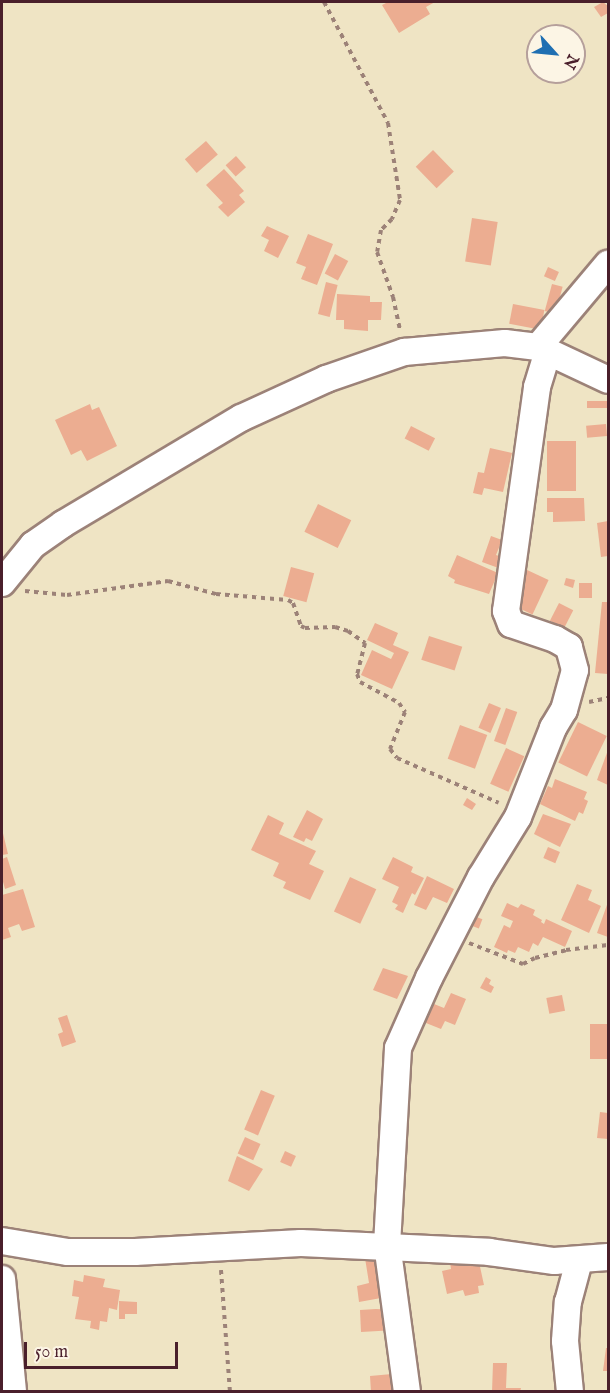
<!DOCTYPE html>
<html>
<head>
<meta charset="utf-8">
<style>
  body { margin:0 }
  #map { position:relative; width:610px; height:1393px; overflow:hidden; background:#efe4c4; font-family:"IM FELL English",serif }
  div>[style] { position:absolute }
  .building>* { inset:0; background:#ecad91; transform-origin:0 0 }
  .path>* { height:4px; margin-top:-2px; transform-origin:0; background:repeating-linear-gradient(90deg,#9c8278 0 4.5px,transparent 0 9px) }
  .roads { filter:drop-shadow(2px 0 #9c8278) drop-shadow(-2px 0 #9c8278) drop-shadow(0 2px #9c8278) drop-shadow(0 -2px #9c8278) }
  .minor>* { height:26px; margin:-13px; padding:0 13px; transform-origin:13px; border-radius:13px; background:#fff }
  span { translate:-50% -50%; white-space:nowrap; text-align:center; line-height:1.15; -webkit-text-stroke:4.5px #fcf5e5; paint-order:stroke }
  .frame { position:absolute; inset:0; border:3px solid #4a1f2b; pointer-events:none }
  .north { position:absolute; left:526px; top:24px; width:60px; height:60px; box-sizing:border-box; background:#fcf5e5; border:2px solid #b59f9b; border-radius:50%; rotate:117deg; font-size:16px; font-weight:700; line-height:24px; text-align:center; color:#4a1f2b }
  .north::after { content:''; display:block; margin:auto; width:21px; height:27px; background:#1f6fb2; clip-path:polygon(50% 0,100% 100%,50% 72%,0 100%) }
  .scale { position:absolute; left:24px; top:1342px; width:154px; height:27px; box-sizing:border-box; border:3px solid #4a1f2b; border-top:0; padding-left:8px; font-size:18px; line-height:21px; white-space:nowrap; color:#4a1f2b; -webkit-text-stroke:4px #fcf5e5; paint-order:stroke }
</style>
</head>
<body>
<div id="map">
  <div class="building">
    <div style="clip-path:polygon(388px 2px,435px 2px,426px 7px,430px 14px,399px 33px,382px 5px)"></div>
    <div style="clip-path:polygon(603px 2px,608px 6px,608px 13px,601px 17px,594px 7px)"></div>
    <div style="left:206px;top:141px;width:18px;height:28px;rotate:49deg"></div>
    <div style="left:433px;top:150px;width:30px;height:24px;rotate:46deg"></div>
    <div style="left:236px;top:156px;width:15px;height:14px;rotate:48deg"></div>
    <div style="clip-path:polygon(224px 169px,244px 191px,239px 195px,245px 202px,228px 217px,218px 207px,223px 203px,206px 185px)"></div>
    <div style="left:472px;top:218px;width:26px;height:44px;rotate:9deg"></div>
    <div style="clip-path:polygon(267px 226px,289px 236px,278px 258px,264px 251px,269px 240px,261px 236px)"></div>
    <div style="clip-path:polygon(308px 234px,333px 244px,317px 285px,301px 279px,306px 267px,296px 263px)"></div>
    <div style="left:335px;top:254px;width:15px;height:22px;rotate:28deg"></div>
    <div style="left:548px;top:267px;width:12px;height:10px;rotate:24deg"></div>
    <div style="left:326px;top:282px;width:12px;height:33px;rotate:14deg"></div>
    <div style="left:552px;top:284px;width:11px;height:28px;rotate:15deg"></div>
    <div style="clip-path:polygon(337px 294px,370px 296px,370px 302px,382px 302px,381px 320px,368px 320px,368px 331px,344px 329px,344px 320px,336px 320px)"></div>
    <div style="left:513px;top:304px;width:32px;height:20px;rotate:11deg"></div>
    <div style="left:587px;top:401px;width:21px;height:7px"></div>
    <div style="clip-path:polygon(90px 404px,92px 410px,99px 407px,117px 446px,87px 461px,81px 450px,71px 455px,55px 420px)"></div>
    <div style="left:606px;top:424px;width:12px;height:20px;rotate:85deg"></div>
    <div style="left:411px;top:426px;width:27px;height:14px;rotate:27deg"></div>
    <div style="left:547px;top:441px;width:29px;height:50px"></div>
    <div style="clip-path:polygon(490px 448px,512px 453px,503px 492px,484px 488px,482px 495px,473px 493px,478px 472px,484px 473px)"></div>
    <div style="clip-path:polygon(547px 498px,584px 498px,585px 521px,553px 522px,553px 512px,547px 512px)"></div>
    <div style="left:318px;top:504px;width:37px;height:31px;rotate:26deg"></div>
    <div style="clip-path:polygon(608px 521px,608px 556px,601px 557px,597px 523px)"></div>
    <div style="clip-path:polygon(491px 536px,502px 540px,496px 555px,508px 559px,504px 570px,482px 562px)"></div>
    <div style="clip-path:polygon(457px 555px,498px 573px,489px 594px,454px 583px,455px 580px,448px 576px)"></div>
    <div style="left:291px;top:567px;width:24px;height:30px;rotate:15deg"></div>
    <div style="left:525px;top:569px;width:26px;height:38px;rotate:25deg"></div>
    <div style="clip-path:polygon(566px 578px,575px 580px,573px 588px,564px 585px)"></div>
    <div style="left:579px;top:583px;width:13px;height:15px"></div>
    <div style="clip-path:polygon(602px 602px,608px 602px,608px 674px,595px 673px)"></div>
    <div style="left:559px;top:603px;width:16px;height:20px;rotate:27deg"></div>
    <div style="clip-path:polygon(375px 623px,398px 633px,393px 645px,409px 652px,392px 689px,361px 675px,372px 650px,391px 659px,394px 653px,367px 640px)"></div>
    <div style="left:429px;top:636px;width:35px;height:25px;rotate:18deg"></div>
    <div style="left:489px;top:703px;width:13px;height:27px;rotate:23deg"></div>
    <div style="left:506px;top:708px;width:12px;height:35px;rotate:20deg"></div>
    <div style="left:578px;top:722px;width:32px;height:45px;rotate:26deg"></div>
    <div style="left:460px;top:725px;width:29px;height:36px;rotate:20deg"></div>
    <div style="left:506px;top:748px;width:20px;height:39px;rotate:24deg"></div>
    <div style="clip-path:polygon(608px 750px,608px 785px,597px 780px)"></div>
    <div style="clip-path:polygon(555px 779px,587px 792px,584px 799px,588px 801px,583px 814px,579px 812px,575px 821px,540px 804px,548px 786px,552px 788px)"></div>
    <div style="clip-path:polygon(467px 798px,476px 804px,472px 810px,463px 805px)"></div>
    <div style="clip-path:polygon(307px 810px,323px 819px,312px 841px,306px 838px,304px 842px,293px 837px)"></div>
    <div style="clip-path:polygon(543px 814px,571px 824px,560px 847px,534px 834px)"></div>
    <div style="clip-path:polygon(268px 815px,284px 823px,279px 834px,316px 851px,309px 864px,324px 871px,310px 900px,283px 888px,286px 882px,273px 876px,279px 863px,251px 850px)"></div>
    <div style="clip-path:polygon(2px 829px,8px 854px,2px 855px)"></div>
    <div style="left:548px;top:847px;width:13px;height:12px;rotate:23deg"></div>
    <div style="clip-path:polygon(7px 857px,16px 885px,5px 889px,2px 878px,2px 859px)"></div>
    <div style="clip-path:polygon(393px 857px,413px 867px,411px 872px,424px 878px,415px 895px,412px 893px,403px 913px,395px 909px,398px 905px,392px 902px,399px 887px,382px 879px)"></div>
    <div style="clip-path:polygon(427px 876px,454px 889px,447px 903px,433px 897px,426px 910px,414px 905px)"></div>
    <div style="left:350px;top:877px;width:29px;height:38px;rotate:25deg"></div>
    <div style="clip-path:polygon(577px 884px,592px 890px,588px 900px,601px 906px,589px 933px,561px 920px)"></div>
    <div style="clip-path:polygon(23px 889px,35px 927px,22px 931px,19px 924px,8px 928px,11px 937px,2px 940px,2px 895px)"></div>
    <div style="clip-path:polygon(608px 902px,608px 937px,597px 933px)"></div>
    <div style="clip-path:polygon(507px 903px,518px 908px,521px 904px,535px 910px,533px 915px,542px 920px,541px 922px,544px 924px,546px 919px,572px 931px,565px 947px,543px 937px,538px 946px,533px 943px,529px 952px,518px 947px,515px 953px,508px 950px,507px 953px,494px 947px,504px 925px,510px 928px,513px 921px,501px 916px)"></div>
    <div style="left:474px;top:916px;width:9px;height:10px;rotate:21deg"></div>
    <div style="clip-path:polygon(383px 968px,408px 976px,397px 999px,373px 990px)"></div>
    <div style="clip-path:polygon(486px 977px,491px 980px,489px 984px,494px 987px,491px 993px,480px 988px)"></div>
    <div style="clip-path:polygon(451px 993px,466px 999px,455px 1025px,445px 1021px,441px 1029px,421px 1021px,429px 1002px,444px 1008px)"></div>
    <div style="left:562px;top:995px;width:16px;height:16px;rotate:79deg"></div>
    <div style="clip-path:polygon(67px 1015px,76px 1042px,62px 1047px,58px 1034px,63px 1032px,58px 1018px)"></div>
    <div style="left:608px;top:1024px;width:35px;height:18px;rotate:90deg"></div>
    <div style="left:261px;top:1090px;width:15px;height:43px;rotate:23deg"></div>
    <div style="clip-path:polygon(600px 1112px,608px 1113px,608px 1139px,597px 1138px)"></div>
    <div style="left:245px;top:1137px;width:17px;height:18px;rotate:24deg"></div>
    <div style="left:285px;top:1151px;width:12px;height:12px;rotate:24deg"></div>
    <div style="clip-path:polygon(237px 1156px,263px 1169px,249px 1191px,228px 1181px)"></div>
    <div style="clip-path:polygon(385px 1255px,392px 1296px,359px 1302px,357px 1286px,369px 1283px,365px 1258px)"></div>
    <div style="clip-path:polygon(466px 1259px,467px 1265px,479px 1262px,484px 1285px,478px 1286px,479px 1293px,465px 1296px,463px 1290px,447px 1294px,442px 1271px,451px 1269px,450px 1262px)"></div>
    <div style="clip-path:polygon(84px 1275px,105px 1279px,103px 1287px,120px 1290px,117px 1310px,109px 1308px,107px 1322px,100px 1321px,99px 1330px,90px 1328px,91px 1321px,75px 1319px,79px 1297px,72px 1296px,74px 1280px,83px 1282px)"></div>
    <div style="clip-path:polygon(119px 1301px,137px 1302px,137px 1314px,125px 1314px,125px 1319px,119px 1319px)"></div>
    <div style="clip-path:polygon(376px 1309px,394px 1310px,396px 1330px,361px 1332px,360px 1310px)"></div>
    <div style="clip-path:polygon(606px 1348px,608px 1348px,608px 1371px,603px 1371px)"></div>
    <div style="clip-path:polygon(493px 1363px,507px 1363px,506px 1388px,521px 1388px,520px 1392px,492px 1392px)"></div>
    <div style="clip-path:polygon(403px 1373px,404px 1392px,371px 1392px,370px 1376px)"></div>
  </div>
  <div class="path">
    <div style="left:324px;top:2px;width:137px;rotate:62.1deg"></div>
    <div style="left:388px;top:123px;width:78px;rotate:81.1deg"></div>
    <div style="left:400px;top:200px;width:21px;rotate:113deg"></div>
    <div style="left:392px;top:219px;width:16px;rotate:135deg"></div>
    <div style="left:381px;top:230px;width:22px;rotate:100deg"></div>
    <div style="left:377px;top:252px;width:48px;rotate:70.4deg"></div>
    <div style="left:393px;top:297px;width:35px;rotate:78deg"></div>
    <div style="left:25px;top:591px;width:42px;rotate:5.4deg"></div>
    <div style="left:67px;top:595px;width:102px;rotate:-7.9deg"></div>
    <div style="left:168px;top:581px;width:50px;rotate:15.2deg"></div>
    <div style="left:216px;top:594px;width:72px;rotate:4.8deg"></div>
    <div style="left:288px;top:600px;width:6px;rotate:31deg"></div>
    <div style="left:293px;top:603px;width:24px;rotate:71deg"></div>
    <div style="left:301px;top:626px;width:4px;rotate:27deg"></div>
    <div style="left:305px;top:628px;width:30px;rotate:-2deg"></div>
    <div style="left:335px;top:627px;width:14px;rotate:17deg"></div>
    <div style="left:348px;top:631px;width:21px;rotate:35deg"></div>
    <div style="left:365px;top:643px;width:32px;rotate:104deg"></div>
    <div style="left:357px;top:674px;width:9px;rotate:69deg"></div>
    <div style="left:360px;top:682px;width:44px;rotate:28.3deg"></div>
    <div style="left:399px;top:703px;width:11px;rotate:56deg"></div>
    <div style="left:405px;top:712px;width:40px;rotate:112deg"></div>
    <div style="left:390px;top:749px;width:11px;rotate:52deg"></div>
    <div style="left:397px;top:758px;width:111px;rotate:23.8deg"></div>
    <div style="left:589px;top:702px;width:19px;rotate:-12deg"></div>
    <div style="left:469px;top:943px;width:58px;rotate:21.3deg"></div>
    <div style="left:523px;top:964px;width:13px;rotate:-27deg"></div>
    <div style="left:535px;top:958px;width:32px;rotate:-14deg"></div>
    <div style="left:566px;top:950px;width:42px;rotate:-6.8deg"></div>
    <div style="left:221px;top:1270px;width:122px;rotate:85.8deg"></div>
  </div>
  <div class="roads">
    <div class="minor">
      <div style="left:538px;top:347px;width:109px;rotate:-49.9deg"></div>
      <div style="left:2px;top:583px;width:49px;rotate:-50.8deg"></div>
      <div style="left:33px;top:545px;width:37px;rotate:-35deg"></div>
      <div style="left:63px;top:524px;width:207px;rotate:-30.8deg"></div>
      <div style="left:241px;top:418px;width:94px;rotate:-24.6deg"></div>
      <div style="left:326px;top:379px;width:83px;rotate:-19.1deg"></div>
      <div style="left:404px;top:352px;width:101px;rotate:-5.1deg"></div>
      <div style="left:505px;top:343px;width:33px;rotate:7deg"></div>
      <div style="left:538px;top:347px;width:77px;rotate:25.2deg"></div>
      <div style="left:2px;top:1241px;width:67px;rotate:9.5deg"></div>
      <div style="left:68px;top:1252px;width:67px"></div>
      <div style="left:135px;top:1252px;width:166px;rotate:-3.1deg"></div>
      <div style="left:301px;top:1243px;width:188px;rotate:2.7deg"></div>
      <div style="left:489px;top:1252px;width:66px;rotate:7.9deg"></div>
      <div style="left:554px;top:1261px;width:54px;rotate:-4.2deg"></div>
      <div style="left:2px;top:1279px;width:114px;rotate:84.4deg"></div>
      <div style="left:407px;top:1392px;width:148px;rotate:-97.7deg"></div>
      <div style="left:387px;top:1245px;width:197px;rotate:-86.8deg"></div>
      <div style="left:398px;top:1048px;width:77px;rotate:-66.1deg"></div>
      <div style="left:429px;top:978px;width:114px;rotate:-62.8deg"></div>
      <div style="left:481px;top:877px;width:70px;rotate:-58.3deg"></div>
      <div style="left:518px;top:817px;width:96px;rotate:-68.5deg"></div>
      <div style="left:553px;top:728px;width:21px;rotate:-59deg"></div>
      <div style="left:564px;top:710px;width:41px;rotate:-74.6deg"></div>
      <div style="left:575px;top:670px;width:24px;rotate:-105deg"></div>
      <div style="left:569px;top:647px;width:16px;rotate:-150deg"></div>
      <div style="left:555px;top:639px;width:46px;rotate:-161.2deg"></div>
      <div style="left:511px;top:624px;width:14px;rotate:-111deg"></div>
      <div style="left:506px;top:611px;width:226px;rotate:-82.1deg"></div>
      <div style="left:537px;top:387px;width:38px;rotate:-73deg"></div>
      <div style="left:570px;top:1392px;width:51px;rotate:-95.6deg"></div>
      <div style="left:565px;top:1341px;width:39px;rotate:-86deg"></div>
      <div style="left:568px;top:1302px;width:42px;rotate:-75deg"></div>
    </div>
  </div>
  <div class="frame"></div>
  <div class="north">N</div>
  <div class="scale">50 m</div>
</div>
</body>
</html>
